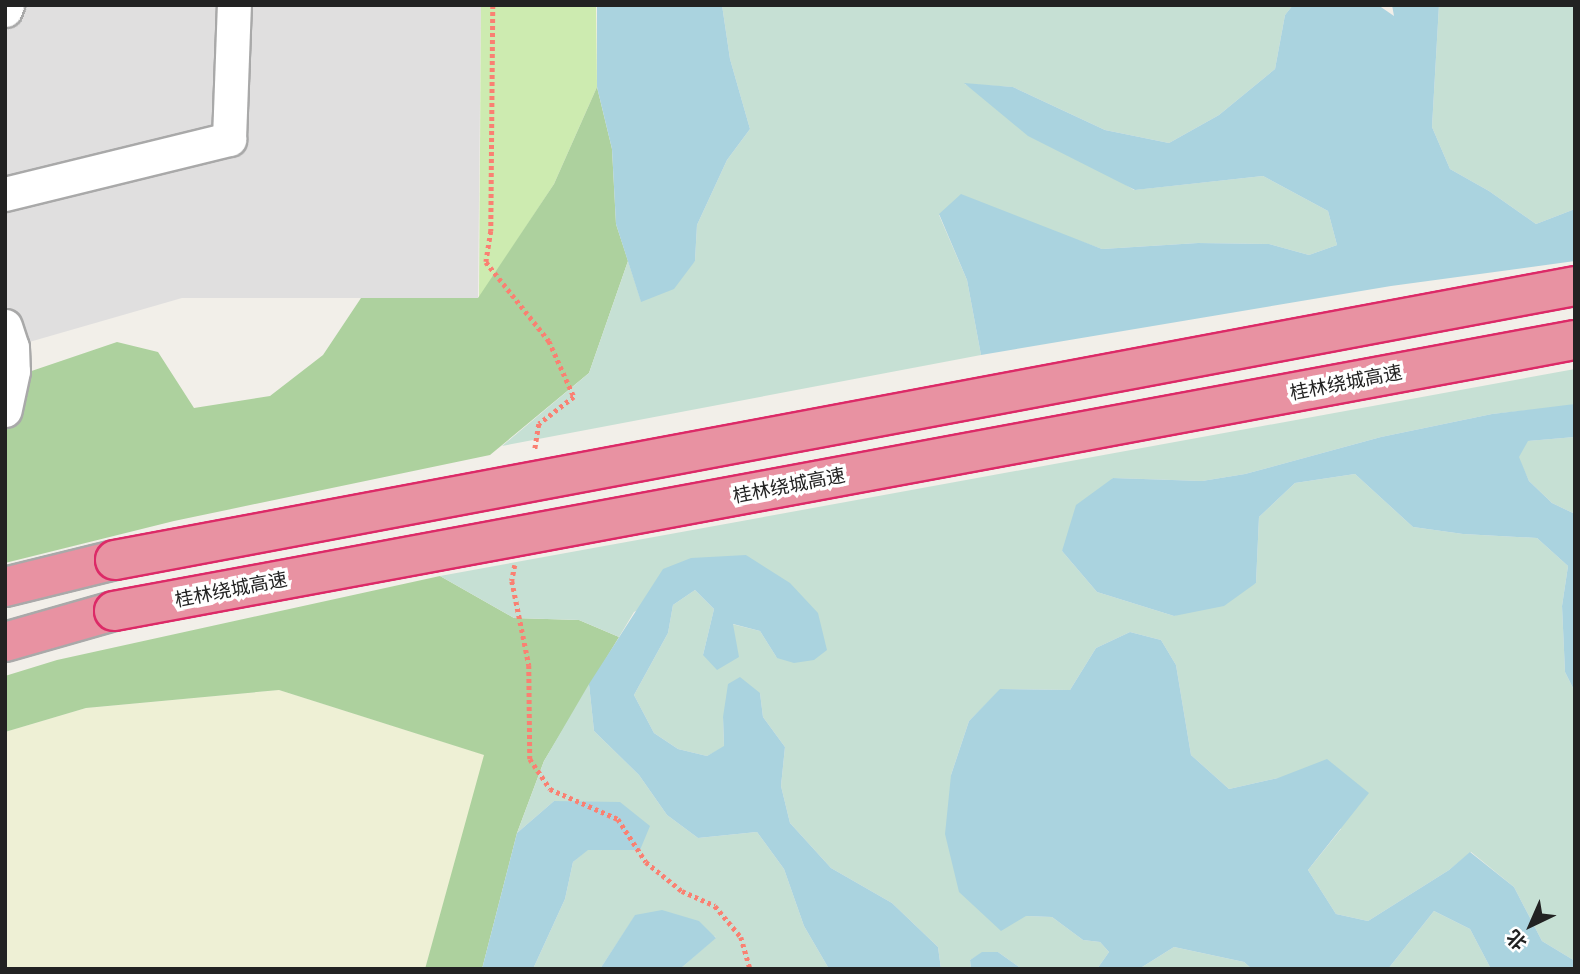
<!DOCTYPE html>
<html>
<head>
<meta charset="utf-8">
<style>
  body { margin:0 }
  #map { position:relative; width:1580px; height:974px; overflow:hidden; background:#f2efe9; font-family:"DejaVu Sans","Noto Sans SC",sans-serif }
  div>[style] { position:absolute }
  .residential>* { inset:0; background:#e0dfdf }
  .farmland>* { inset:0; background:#eef0d5 }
  .grass>* { inset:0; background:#cdebb0 }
  .forest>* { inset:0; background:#add19e }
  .wetland>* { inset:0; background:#c6e0d4 }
  .water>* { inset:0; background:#aad3df }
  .path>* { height:4.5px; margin-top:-2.25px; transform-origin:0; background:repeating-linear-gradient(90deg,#fa8072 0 3.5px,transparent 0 7px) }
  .roads { filter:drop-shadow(2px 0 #a9a9a9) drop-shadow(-2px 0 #a9a9a9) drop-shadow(0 2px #a9a9a9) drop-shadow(0 -2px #a9a9a9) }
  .minor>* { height:33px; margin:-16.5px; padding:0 16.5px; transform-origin:16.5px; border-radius:16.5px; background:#fff }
  .highway>* { height:38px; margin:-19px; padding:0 19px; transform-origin:19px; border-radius:19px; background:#e892a2 }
  .bridges { filter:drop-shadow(2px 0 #dc2a67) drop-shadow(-2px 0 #dc2a67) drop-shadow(0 2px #dc2a67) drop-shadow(0 -2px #dc2a67) }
  .highway-bridge>* { height:38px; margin:-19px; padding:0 19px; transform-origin:19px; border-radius:19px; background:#e892a2 }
  span { translate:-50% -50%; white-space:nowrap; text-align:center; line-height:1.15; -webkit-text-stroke:7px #fff; paint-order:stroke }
  .street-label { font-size:19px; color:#222 }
  .frame { position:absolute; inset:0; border:7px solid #222; pointer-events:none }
  .north { position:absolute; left:1496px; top:890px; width:70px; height:70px; -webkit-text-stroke:5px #fff; paint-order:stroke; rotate:224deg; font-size:19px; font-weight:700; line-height:28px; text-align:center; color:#222 }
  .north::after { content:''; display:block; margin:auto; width:24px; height:32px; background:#222; clip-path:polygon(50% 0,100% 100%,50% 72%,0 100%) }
</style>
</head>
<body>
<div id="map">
  <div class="residential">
    <div style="clip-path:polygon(5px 5px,481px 5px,478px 298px,182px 298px,5px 349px)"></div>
  </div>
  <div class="farmland">
    <div style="clip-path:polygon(279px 690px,485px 755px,425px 969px,5px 969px,5px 732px,86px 708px)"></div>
  </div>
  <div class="grass">
    <div style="clip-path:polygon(481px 5px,596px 5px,597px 87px,554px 184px,479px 298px)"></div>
  </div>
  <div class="forest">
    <div style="clip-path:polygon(597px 87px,612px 149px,616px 224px,628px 261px,589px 373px,490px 455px,174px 521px,5px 563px,5px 380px,117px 342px,158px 352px,194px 408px,270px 396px,323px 355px,361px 298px,478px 298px,554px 184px)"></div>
    <div style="clip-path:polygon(440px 576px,514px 618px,579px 620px,619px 637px,544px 761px,517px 833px,482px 969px,425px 969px,484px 755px,279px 690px,86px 708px,5px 732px,5px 676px,57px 660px)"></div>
  </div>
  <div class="wetland">
    <div style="clip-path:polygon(722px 5px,1293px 5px,1285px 15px,1275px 69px,1219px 115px,1169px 143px,1105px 130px,1013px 87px,965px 84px,1134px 190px,1263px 176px,1328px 211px,1337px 245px,1309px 255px,1269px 244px,1198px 243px,1102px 249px,1036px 225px,939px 215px,967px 280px,981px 355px,502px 446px,589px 373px,628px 261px,641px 301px,695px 261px,697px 225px,727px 160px,750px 129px,730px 59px)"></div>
    <div style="clip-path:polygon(1439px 5px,1575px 5px,1575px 209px,1536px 224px,1489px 191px,1450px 169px,1432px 127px)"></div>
    <div style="clip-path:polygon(1575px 369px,1575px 404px,1569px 406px,1492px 414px,1381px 437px,1245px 474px,1202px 481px,1113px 478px,1062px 551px,1097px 592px,1174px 616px,1256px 583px,1259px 517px,1295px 483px,1355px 474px,1413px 527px,1463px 534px,1537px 538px,1568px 566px,1562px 606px,1565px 672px,1575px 692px,1575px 961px,1542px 941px,1514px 887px,1471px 852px,1449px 870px,1368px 921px,1336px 914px,1308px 870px,1341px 829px,1278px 778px,1229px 789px,1191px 755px,1176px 665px,1161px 640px,1130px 632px,1096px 648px,1070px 690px,1001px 689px,969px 721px,951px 775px,1026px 916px,1052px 917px,1083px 940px,1100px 942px,1109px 952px,1097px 969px,1022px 969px,998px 952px,982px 953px,970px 960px,971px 969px,941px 969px,938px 947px,892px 903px,831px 868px,790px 823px,781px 786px,785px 747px,763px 717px,760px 693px,723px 717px,724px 747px,707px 756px,678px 749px,654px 733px,634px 695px,668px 633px,673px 605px,695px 590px,714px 609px,703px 655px,732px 624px,760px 631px,777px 658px,746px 555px,634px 612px,619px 637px,579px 620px,514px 618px,440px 576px)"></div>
    <div style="clip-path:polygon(1575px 437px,1575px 514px,1552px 503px,1529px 481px,1518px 457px,1527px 441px)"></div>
    <div style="clip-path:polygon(589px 684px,594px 731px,639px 775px,667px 815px,698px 838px,757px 832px,784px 869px,804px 926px,829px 969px,680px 969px,716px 937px,635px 916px,600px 969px,533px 969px,565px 899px,573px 862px,587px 850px,611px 850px,554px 801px,517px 833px,544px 761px)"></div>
    <div style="clip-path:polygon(1434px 911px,1470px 929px,1491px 969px,1388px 969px)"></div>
    <div style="clip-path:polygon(1174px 947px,1244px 962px,1252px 969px,1139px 969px)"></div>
  </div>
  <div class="water">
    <div style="clip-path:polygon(597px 5px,722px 5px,730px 59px,750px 129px,727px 160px,697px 225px,695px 261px,674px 289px,641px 302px,616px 224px,612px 149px,597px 87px)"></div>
    <div style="clip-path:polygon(1293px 5px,1378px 5px,1394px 16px,1392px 5px,1439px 5px,1432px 127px,1450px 169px,1489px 191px,1536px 224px,1575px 209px,1575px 261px,1391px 286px,981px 355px,967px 280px,939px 214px,961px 194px,1102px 249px,1198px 243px,1269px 244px,1309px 255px,1337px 245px,1328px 211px,1263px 176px,1135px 190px,1028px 136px,964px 83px,1013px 87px,1105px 130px,1169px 143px,1219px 115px,1275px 69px,1285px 15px)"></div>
    <div style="clip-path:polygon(1575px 404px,1575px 437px,1528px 441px,1519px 457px,1529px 481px,1552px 503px,1575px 514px,1575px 692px,1565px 672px,1562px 606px,1568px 566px,1537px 538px,1463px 534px,1413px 527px,1355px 474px,1295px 483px,1259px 517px,1256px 583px,1224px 606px,1174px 616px,1097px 592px,1062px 551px,1076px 505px,1113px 478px,1202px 481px,1245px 474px,1381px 437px,1492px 414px)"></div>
    <div style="clip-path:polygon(746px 555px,790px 583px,818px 613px,827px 650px,814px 660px,794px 663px,777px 658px,760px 631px,733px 624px,739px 657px,717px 670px,703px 655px,714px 609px,695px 590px,673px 605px,668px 633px,634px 695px,654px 733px,678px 749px,707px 756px,724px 746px,723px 717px,728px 684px,740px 677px,760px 693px,763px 717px,785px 747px,781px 786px,790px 823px,831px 868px,892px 903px,938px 947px,941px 969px,829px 969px,804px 926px,784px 869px,757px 832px,698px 838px,667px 815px,639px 775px,594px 731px,589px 684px,663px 569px,691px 558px)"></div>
    <div style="clip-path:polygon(1130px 632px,1161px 640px,1176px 665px,1191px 755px,1229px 789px,1278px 778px,1327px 759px,1369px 793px,1308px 870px,1336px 914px,1368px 921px,1449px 870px,1470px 852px,1514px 887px,1542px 941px,1575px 961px,1575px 969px,1491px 969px,1470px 929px,1434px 911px,1388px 969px,1252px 969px,1244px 962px,1174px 947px,1139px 969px,1097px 969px,1109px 952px,1100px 942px,1083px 940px,1052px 917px,1026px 916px,1001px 931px,959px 892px,945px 834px,951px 775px,969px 721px,1000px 689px,1070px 690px,1096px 648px)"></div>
    <div style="clip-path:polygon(554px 801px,620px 802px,650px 826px,640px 850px,588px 850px,573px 862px,565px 899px,533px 969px,482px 969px,517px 833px)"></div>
    <div style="clip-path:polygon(662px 910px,699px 921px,716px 938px,680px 969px,600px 969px,635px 915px)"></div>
    <div style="clip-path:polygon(982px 952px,998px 952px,1022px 969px,971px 969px,970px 960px)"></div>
  </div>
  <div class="path">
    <div style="left:493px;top:5px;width:226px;rotate:90.5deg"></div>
    <div style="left:491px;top:231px;width:31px;rotate:99deg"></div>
    <div style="left:486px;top:262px;width:101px;rotate:51.4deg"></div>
    <div style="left:549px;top:341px;width:61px;rotate:65.9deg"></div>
    <div style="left:574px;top:397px;width:44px;rotate:142.4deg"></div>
    <div style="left:539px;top:424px;width:26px;rotate:99deg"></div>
    <div style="left:515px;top:565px;width:16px;rotate:101deg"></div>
    <div style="left:512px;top:581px;width:86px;rotate:78.6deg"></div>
    <div style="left:529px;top:665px;width:94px;rotate:89.4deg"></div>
    <div style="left:530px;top:759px;width:36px;rotate:56deg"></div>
    <div style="left:550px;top:789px;width:74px;rotate:23.8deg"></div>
    <div style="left:618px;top:819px;width:51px;rotate:56.9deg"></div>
    <div style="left:646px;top:862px;width:46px;rotate:38.9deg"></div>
    <div style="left:682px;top:891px;width:36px;rotate:24deg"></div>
    <div style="left:715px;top:906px;width:40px;rotate:50deg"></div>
    <div style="left:741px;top:937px;width:33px;rotate:74deg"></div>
  </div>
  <div class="roads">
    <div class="minor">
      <div style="left:5px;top:10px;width:5px;rotate:-68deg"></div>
      <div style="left:5px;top:194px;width:231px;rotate:-13.8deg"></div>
      <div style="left:229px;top:139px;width:134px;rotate:-87.9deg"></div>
      <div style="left:5px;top:326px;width:22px;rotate:72deg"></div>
      <div style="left:12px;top:347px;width:24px;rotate:88deg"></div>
      <div style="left:13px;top:371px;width:40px;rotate:102deg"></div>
    </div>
    <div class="highway">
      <div style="left:5px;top:587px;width:113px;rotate:-13.8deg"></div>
      <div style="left:5px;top:642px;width:113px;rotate:-15.9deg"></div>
    </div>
  </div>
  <div class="bridges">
    <div class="highway-bridge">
      <div style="left:115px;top:560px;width:1485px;rotate:-10.63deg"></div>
      <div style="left:114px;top:611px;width:1486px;rotate:-10.51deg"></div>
    </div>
  </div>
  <div class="street-label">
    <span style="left:1346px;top:383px;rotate:-11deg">桂林绕城高速</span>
    <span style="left:789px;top:486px;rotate:-11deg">桂林绕城高速</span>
    <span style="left:231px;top:590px;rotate:-11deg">桂林绕城高速</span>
  </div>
  <div class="frame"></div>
  <div class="north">北</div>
</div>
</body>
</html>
